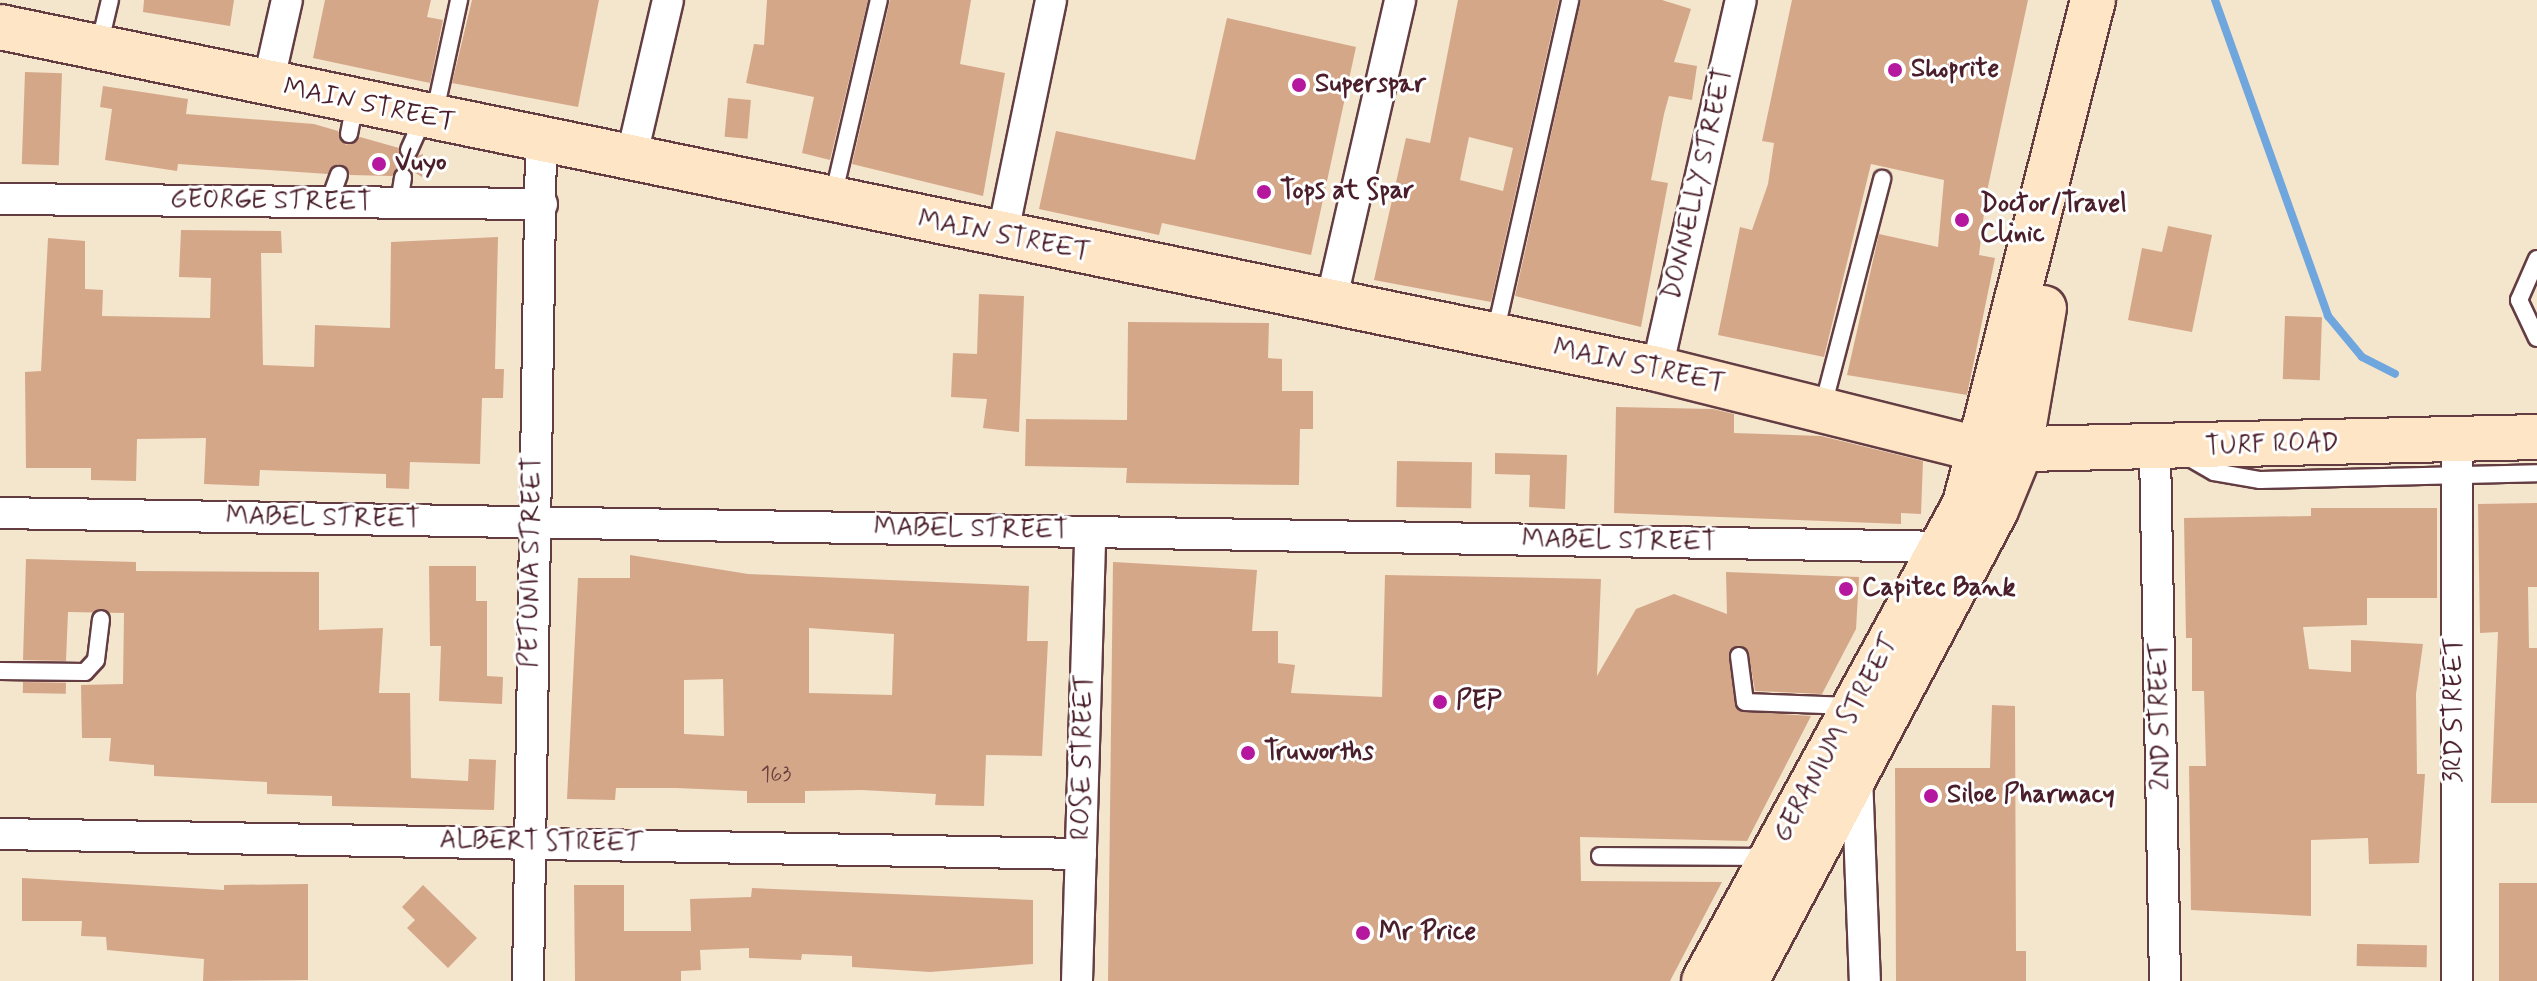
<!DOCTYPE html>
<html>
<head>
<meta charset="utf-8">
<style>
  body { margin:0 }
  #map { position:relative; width:2537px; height:981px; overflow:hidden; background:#f4e5cd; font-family:Mynerve,sans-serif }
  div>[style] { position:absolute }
  .stream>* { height:8px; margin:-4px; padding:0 4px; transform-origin:4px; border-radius:4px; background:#70a6de }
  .building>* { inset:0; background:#d5a789; transform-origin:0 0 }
  .roads { filter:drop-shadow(2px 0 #643d43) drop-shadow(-2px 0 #643d43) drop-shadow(0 2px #643d43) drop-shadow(0 -2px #643d43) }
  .lane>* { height:16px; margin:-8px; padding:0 8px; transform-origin:8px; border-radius:8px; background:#fff }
  .street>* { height:30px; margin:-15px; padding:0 15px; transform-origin:15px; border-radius:15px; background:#fff }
  .secondary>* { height:44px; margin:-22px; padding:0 22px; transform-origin:22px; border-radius:22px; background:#fde5c5 }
  .dots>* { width:22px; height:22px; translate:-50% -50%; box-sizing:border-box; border:4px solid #fff; border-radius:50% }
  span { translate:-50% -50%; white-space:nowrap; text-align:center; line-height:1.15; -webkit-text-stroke:6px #fff; paint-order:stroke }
  .number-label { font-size:22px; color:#6d4142 }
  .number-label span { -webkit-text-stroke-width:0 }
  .poi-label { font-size:26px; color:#4a1f2b; font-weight:700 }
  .left { translate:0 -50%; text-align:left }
  .street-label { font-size:26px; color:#4a1f2b }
</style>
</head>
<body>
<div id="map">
  <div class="stream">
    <div style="left:2215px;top:0;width:336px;rotate:70.3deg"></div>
    <div style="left:2328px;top:316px;width:53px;rotate:50.3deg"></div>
    <div style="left:2362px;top:357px;width:37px;rotate:27deg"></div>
  </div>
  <div class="building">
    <div style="clip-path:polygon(144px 0,234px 0,230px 26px,143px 12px)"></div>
    <div style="clip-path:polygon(325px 0,431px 0,427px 17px,443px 20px,430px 83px,313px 58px)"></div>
    <div style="clip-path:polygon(472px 0,599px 0,578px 107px,452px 83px)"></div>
    <div style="clip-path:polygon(767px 0,868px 0,830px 160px,802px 153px,814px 97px,746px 83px,754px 44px,764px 45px)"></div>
    <div style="clip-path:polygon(890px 0,971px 0,960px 64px,1005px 73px,983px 196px,852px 164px)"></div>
    <div style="clip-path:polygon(evenodd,1458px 0,1559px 0,1491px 302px,1374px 280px,1406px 138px,1430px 143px,1458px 0,1469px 137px,1513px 148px,1503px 191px,1460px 180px,1469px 137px)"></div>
    <div style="clip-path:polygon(1581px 0,1662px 0,1691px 9px,1674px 62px,1697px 66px,1692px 100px,1669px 96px,1664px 114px,1651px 180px,1668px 183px,1641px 327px,1515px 296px)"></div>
    <div style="clip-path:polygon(1792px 0,2028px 0,1986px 196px,1979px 255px,1995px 258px,1967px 395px,1847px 375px,1879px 234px,1938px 247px,1944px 180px,1871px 164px,1824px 357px,1718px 335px,1740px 227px,1752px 230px,1768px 184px,1774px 143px,1762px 141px)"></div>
    <div style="clip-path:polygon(1227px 18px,1356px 47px,1311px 255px,1162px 223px,1159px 235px,1039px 209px,1056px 131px,1195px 160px)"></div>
    <div style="left:25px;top:72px;width:37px;height:92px;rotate:2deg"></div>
    <div style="clip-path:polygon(103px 86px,188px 99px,186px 114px,314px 124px,338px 131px,346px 145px,360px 137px,399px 148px,405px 160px,423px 154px,422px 177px,404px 166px,392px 176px,350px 175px,338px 164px,328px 174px,178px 164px,177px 171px,105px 160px,112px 109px,100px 107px)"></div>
    <div style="left:728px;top:98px;width:23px;height:39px;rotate:5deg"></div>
    <div style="clip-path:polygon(2168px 226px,2212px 235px,2192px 332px,2128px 320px,2142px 248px,2162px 252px)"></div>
    <div style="clip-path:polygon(181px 230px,281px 231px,282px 253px,261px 253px,263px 365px,314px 367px,315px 325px,390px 328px,391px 242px,498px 237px,495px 369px,504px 369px,503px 398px,482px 398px,480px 464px,410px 462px,409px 489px,386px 488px,386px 474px,260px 470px,259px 486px,204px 484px,206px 438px,137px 439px,136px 481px,91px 480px,91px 468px,26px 468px,25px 372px,41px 371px,48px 238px,85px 241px,85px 289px,103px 290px,102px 316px,210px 318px,211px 278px,179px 277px)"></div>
    <div style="clip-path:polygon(979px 294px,1024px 296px,1019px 432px,983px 428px,987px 399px,951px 397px,953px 353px,977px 354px)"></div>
    <div style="left:2285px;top:316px;width:37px;height:63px;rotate:2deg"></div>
    <div style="clip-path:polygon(1128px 322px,1269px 323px,1268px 358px,1282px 359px,1282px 391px,1313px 391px,1313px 429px,1300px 429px,1299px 485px,1126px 483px,1127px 468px,1025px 466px,1026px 419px,1127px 420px)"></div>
    <div style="clip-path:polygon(1616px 407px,1713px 409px,1734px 414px,1734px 433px,1821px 436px,1923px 461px,1921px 514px,1901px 513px,1901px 524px,1614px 513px)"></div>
    <div style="clip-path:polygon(1495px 453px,1567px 455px,1565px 509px,1529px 507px,1530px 475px,1495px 474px)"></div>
    <div style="left:1397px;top:461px;width:75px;height:46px;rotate:1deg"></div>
    <div style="clip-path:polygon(2537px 503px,2537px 587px,2528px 587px,2529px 648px,2537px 648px,2537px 803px,2491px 803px,2498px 632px,2480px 633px,2478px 504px)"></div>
    <div style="clip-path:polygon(2311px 508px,2437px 508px,2437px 598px,2367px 598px,2367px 625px,2303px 627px,2309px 669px,2351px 672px,2351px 640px,2423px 644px,2416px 694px,2417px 774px,2425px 774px,2419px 863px,2369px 864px,2368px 838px,2311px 840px,2311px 916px,2191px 910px,2189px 766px,2206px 766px,2204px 691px,2192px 691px,2192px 638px,2186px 638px,2184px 518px,2311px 516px)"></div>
    <div style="clip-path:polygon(evenodd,630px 555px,748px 574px,1029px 586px,1027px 641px,1048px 641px,1042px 756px,986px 755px,984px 806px,935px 805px,936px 794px,862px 790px,805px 791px,805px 803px,747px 803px,747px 791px,676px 788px,616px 788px,615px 800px,567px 799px,578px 578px,630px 578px,630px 555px,809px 628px,894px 634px,892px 695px,809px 693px,809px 628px,630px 555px,723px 679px,724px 736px,684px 734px,684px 680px,723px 679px)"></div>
    <div style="clip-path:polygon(26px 559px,136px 562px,136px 571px,319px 572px,319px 630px,383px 628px,379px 693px,410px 693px,411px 778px,468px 781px,469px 759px,496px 760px,494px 810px,332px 806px,332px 796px,267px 794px,267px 782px,154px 776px,154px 765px,109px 761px,111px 738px,82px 738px,81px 685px,123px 684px,124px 613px,68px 612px,66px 661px,23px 660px)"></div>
    <div style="clip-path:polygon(1113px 562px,1257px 570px,1252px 631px,1278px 631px,1278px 663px,1295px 665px,1291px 693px,1382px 697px,1385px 575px,1601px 579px,1597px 676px,1636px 609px,1674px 594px,1727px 614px,1726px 572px,1859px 577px,1856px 629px,1822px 694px,1755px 691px,1748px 650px,1729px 651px,1739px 711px,1811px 716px,1747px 841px,1580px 837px,1581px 881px,1722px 882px,1670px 981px,1108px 981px)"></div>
    <div style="clip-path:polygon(429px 566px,476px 566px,476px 601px,487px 601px,487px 676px,503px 677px,502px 704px,439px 701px,441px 646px,430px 646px)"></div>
    <div style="left:23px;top:682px;width:43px;height:11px;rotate:1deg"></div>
    <div style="clip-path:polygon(1992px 705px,2015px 706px,2016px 951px,2026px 951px,2026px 981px,1896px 981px,1895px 768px,1990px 768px)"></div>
    <div style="clip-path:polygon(22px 878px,224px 890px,224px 885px,308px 884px,308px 980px,203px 981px,204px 959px,107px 950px,106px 937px,81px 936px,82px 921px,22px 921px)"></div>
    <div style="left:2499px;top:883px;width:38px;height:98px"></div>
    <div style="clip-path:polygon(423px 885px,477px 938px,448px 968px,407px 928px,415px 920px,402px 907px)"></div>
    <div style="clip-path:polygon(574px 885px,624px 885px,624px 931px,691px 931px,690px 899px,751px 897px,752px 888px,1033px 900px,1033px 964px,930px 972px,852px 967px,852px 956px,802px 954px,801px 960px,749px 958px,749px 948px,700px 950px,701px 970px,681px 971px,681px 981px,575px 981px)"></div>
    <div style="left:2357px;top:944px;width:70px;height:22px;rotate:1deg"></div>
  </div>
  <div class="roads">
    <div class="lane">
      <div style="left:99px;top:46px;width:47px;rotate:-76.6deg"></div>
      <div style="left:434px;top:116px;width:119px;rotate:-77.8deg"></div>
      <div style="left:349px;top:134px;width:31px;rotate:-79deg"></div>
      <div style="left:409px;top:150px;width:34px;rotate:-66deg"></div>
      <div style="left:833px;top:197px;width:202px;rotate:-76.9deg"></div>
      <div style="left:329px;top:202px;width:29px;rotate:-70deg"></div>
      <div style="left:399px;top:203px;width:26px;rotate:-81deg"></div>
      <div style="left:2537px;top:259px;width:45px;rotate:113.7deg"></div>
      <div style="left:2519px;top:300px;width:42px;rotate:64.7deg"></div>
      <div style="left:1495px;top:334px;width:342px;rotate:-77.3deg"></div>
      <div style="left:1822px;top:410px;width:239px;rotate:-75.4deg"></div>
      <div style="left:2188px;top:457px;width:30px;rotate:30deg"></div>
      <div style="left:2214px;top:472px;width:47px;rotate:9.9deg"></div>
      <div style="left:2260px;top:480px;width:277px;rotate:-1.4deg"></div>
      <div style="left:1739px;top:656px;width:46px;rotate:82.6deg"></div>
      <div style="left:1745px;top:702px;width:105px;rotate:2.2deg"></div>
      <div style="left:0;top:671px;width:85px;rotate:0.7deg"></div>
      <div style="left:85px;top:672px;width:16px;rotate:-47deg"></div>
      <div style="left:96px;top:660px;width:41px;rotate:-83deg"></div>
      <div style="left:1600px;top:856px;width:165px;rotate:0.3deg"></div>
    </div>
    <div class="street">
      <div style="left:268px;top:84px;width:86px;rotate:-77.3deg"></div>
      <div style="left:631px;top:159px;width:163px;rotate:-76.9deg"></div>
      <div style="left:0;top:199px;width:542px;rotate:0.53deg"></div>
      <div style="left:1002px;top:237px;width:242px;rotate:-78.3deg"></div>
      <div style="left:1331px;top:302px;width:310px;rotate:-77.1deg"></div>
      <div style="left:1657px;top:369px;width:378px;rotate:-77.2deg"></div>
      <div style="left:2155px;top:451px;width:530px;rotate:88.92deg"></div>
      <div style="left:0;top:513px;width:1941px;rotate:1deg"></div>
      <div style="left:1857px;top:776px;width:205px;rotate:87.8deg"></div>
      <div style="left:0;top:834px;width:1081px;rotate:1.06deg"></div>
      <div style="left:528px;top:981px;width:838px;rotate:-89.11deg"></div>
      <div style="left:1077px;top:981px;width:448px;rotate:-88.3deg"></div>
      <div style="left:2457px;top:981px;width:542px;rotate:-90deg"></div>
    </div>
    <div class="secondary">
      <div style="left:0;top:27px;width:1692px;rotate:11.66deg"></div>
      <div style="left:1657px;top:369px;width:336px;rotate:14deg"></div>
      <div style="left:1983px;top:450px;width:554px;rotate:-1.34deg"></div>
      <div style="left:1704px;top:981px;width:544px;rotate:-61.31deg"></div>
      <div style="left:1965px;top:504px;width:520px;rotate:-75.75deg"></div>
      <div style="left:1746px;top:981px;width:533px;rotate:-62.04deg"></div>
      <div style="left:1996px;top:510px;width:61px;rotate:-67.7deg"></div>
      <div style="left:2019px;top:454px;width:148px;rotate:-80.3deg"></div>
    </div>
  </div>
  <div class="dots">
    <div style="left:1895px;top:70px;background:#b5179e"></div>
    <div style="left:1299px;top:85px;background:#b5179e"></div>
    <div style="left:379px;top:164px;background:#b5179e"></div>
    <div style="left:1264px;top:192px;background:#b5179e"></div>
    <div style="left:1962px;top:220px;background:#b5179e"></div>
    <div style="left:1846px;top:589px;background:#b5179e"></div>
    <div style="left:1440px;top:702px;background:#b5179e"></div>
    <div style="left:1248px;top:753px;background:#b5179e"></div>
    <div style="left:1931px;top:796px;background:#b5179e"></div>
    <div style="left:1363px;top:933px;background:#b5179e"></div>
  </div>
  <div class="number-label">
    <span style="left:776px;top:776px">163</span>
  </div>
  <div class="poi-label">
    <span class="left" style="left:1911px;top:70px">Shoprite</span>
    <span class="left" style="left:1315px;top:85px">Superspar</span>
    <span class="left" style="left:395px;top:164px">Vuyo</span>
    <span class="left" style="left:1280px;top:192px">Tops at Spar</span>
    <span class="left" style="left:1980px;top:220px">Doctor/Travel<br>Clinic</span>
    <span class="left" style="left:1862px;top:589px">Capitec Bank</span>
    <span class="left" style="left:1456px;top:702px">PEP</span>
    <span class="left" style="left:1264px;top:753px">Truworths</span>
    <span class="left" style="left:1947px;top:796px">Siloe Pharmacy</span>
    <span class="left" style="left:1379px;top:933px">Mr Price</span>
  </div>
  <div class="street-label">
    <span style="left:369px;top:106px;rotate:12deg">MAIN STREET</span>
    <span style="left:1699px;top:184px;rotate:-77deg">DONNELLY STREET</span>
    <span style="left:271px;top:202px;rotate:1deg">GEORGE STREET</span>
    <span style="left:1004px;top:237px;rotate:11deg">MAIN STREET</span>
    <span style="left:1639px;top:367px;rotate:12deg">MAIN STREET</span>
    <span style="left:2272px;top:446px;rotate:-2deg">TURF ROAD</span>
    <span style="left:323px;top:519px;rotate:1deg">MABEL STREET</span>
    <span style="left:971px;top:530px;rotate:1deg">MABEL STREET</span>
    <span style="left:1619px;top:542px;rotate:1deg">MABEL STREET</span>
    <span style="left:532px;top:562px;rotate:-89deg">PETUNIA STREET</span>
    <span style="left:2455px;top:710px;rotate:-90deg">3RD STREET</span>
    <span style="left:2161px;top:716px;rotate:-91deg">2ND STREET</span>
    <span style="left:1837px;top:739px;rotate:-61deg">GERANIUM STREET</span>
    <span style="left:1084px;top:757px;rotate:-89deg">ROSE STREET</span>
    <span style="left:541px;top:843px;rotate:1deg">ALBERT STREET</span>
  </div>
</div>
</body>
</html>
